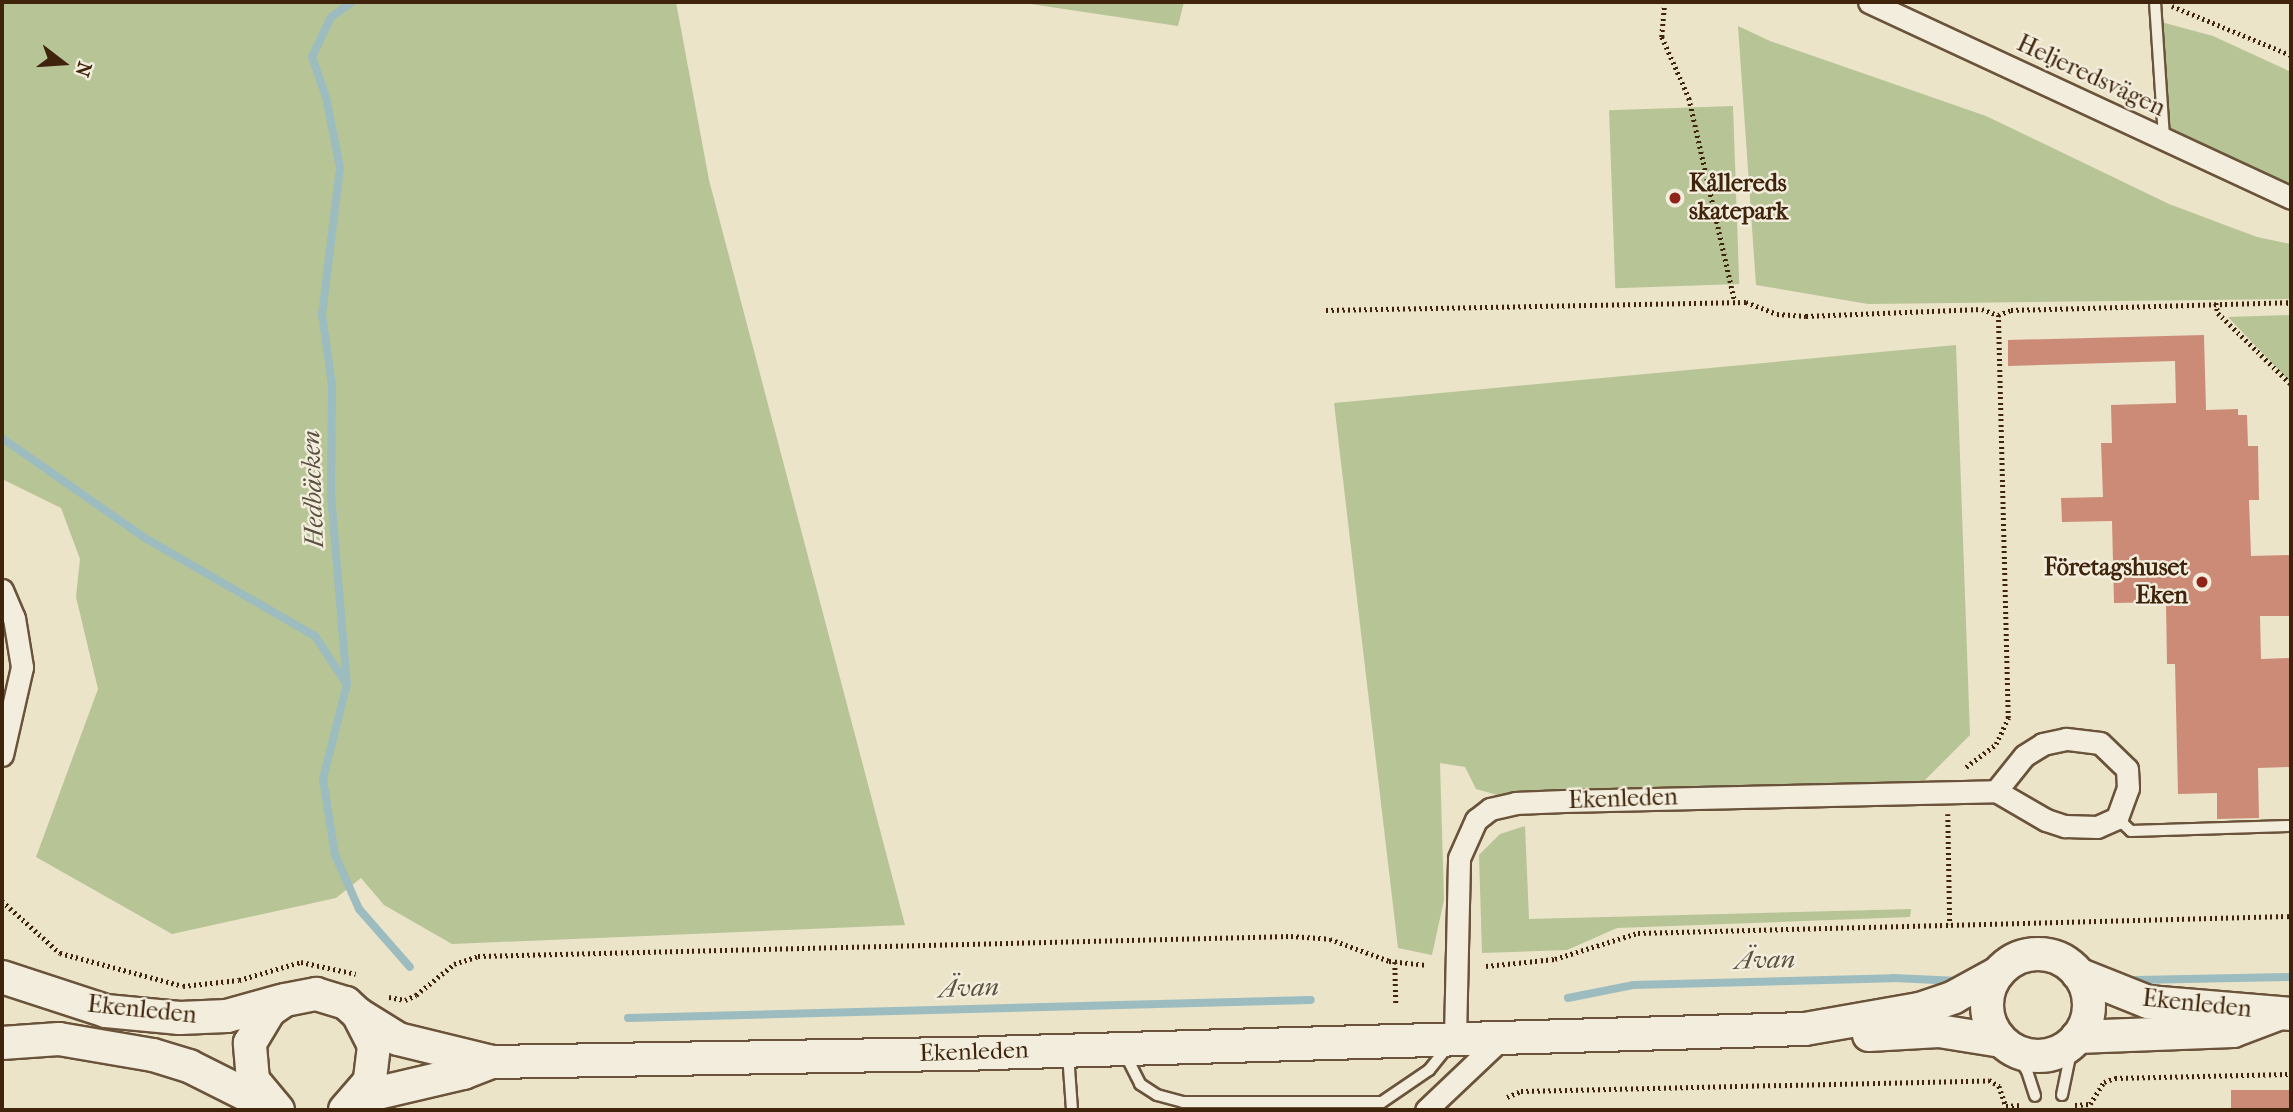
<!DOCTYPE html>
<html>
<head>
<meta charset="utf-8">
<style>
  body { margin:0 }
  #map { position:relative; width:2293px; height:1112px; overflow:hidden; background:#ebe4c9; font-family:"IM FELL French Canon",serif }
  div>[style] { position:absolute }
  .green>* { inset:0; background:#b7c496; transform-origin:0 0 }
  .stream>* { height:8px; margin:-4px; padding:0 4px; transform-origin:4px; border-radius:4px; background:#9cbcbf }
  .building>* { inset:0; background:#cc8b77; transform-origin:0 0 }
  .path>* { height:4.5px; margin-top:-2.25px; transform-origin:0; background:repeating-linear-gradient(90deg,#3f230a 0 2px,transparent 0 5.5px) }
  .roads { filter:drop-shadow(2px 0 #6a533a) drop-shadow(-2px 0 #6a533a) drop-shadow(0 2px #6a533a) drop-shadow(0 -2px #6a533a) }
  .lane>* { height:10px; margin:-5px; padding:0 5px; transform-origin:5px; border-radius:5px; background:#f2eddc }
  .street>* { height:21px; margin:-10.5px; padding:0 10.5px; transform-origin:10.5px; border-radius:10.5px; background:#f2eddc }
  .secondary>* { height:32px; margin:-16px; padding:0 16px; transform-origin:16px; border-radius:16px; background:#f2eddc }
  .secondary>.ring { margin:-16px; padding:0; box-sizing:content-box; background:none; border:32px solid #f2eddc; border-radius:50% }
  .dots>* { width:19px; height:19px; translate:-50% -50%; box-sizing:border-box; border:4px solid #f2eddc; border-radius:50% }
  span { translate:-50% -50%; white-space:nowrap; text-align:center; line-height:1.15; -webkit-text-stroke:5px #f2eddc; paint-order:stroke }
  .street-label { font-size:24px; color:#3f230a }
  .poi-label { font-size:24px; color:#3f230a; font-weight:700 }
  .left { translate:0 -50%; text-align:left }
  .right { translate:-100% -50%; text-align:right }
  .water-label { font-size:26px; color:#5b5140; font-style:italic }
  .frame { position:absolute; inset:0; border:4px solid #3f230a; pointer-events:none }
  .north { position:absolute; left:28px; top:28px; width:70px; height:70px; -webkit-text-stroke:5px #f2eddc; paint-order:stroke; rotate:107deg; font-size:19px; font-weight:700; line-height:28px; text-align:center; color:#3f230a }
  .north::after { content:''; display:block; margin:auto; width:24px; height:32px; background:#3f230a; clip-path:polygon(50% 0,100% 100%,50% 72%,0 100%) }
</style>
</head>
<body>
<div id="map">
  <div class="green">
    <div style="clip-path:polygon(2px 2px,676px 2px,709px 180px,905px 925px,452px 944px,384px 905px,361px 878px,336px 898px,172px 934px,36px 857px,98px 689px,76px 597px,80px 559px,61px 508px,2px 479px)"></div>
    <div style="clip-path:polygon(1017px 2px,1184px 2px,1178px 26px)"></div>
    <div style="clip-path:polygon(2161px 22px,2213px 36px,2291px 72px,2291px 191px,2166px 131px)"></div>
    <div style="clip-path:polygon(1738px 26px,1770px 41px,1986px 116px,2169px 204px,2257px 237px,2291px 244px,2291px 299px,1868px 304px,1756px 285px)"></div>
    <div style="left:1733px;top:106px;width:178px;height:124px;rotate:88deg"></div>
    <div style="clip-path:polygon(2291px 315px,2291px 383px,2228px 317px)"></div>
    <div style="clip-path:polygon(1956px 345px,1970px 735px,1917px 788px,1501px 796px,1476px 789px,1465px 767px,1440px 763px,1444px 900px,1432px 955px,1398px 948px,1334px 403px)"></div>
    <div style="clip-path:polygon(1525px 826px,1529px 919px,1911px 909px,1910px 917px,1617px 928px,1567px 950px,1482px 953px,1479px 855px,1500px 834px)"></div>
  </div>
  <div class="stream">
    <div style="left:352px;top:2px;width:26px;rotate:144deg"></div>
    <div style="left:331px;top:17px;width:44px;rotate:115.4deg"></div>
    <div style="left:312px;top:57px;width:42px;rotate:70.7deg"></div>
    <div style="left:326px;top:97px;width:72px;rotate:78.8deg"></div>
    <div style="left:340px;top:168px;width:147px;rotate:97deg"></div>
    <div style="left:322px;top:314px;width:72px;rotate:82deg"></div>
    <div style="left:332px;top:385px;width:110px;rotate:90.5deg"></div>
    <div style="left:331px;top:495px;width:190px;rotate:85.2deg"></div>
    <div style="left:347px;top:684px;width:98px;rotate:104.2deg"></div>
    <div style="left:323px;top:779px;width:77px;rotate:81deg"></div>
    <div style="left:335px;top:855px;width:59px;rotate:66deg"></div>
    <div style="left:359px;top:909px;width:77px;rotate:48.7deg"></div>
    <div style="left:2px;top:438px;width:174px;rotate:35deg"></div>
    <div style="left:145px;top:538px;width:196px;rotate:30deg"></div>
    <div style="left:315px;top:636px;width:56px;rotate:56.6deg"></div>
    <div style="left:2136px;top:980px;width:155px;rotate:-1.1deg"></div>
    <div style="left:1568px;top:998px;width:66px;rotate:-11.3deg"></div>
    <div style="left:1633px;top:985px;width:260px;rotate:-1.5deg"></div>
    <div style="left:1893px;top:978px;width:66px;rotate:2.6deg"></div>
    <div style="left:628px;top:1018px;width:683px;rotate:-1.51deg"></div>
  </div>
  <div class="building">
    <div style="clip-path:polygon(2204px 335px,2206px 410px,2238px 409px,2238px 415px,2247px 415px,2248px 446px,2258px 446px,2259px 500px,2249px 500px,2251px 556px,2291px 555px,2291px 616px,2260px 616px,2261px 659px,2291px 658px,2291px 767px,2258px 768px,2259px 818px,2217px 819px,2217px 793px,2178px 794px,2175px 664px,2167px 664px,2166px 602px,2114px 603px,2112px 521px,2062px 522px,2061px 498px,2103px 497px,2101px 443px,2112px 443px,2111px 405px,2176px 403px,2175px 361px,2008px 366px,2008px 340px)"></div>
    <div style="left:2291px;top:1090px;width:20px;height:60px;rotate:90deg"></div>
  </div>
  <div class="path">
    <div style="left:1665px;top:2px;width:35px;rotate:95deg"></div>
    <div style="left:1662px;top:37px;width:67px;rotate:66.1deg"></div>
    <div style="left:1689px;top:98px;width:209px;rotate:77.3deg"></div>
    <div style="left:2172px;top:6px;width:129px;rotate:22.4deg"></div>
    <div style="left:2216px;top:303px;width:10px;rotate:79deg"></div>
    <div style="left:2218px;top:313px;width:102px;rotate:44.2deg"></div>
    <div style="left:1326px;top:310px;width:420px;rotate:-1.1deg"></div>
    <div style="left:1746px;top:302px;width:33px;rotate:21deg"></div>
    <div style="left:1777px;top:314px;width:29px;rotate:4deg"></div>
    <div style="left:1806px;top:316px;width:176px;rotate:-2.3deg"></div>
    <div style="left:1982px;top:309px;width:17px;rotate:21deg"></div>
    <div style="left:1966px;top:767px;width:38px;rotate:-37deg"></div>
    <div style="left:1996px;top:744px;width:29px;rotate:-65deg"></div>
    <div style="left:2008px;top:718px;width:403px;rotate:-91.4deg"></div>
    <div style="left:1998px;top:315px;width:14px;rotate:-21deg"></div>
    <div style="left:2011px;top:310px;width:280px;rotate:-1.6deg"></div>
    <div style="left:1948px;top:814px;width:110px;rotate:89deg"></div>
    <div style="left:2px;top:901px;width:78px;rotate:41.9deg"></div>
    <div style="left:60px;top:953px;width:127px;rotate:15deg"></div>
    <div style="left:183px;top:986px;width:56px;rotate:-6.1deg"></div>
    <div style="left:239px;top:980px;width:65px;rotate:-16.2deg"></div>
    <div style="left:301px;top:962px;width:56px;rotate:12.3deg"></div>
    <div style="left:1395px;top:962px;width:42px;rotate:88.6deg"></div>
    <div style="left:1486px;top:966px;width:69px;rotate:-5.8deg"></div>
    <div style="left:1555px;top:959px;width:87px;rotate:-17.4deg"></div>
    <div style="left:1638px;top:933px;width:653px;rotate:-1.49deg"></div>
    <div style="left:389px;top:997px;width:16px;rotate:11deg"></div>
    <div style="left:405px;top:1000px;width:12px;rotate:-24deg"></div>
    <div style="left:416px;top:995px;width:49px;rotate:-39.2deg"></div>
    <div style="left:454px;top:964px;width:25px;rotate:-18deg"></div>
    <div style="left:478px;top:956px;width:813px;rotate:-1.41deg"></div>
    <div style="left:1291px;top:936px;width:39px;rotate:4deg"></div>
    <div style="left:1330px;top:939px;width:63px;rotate:20.4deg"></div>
    <div style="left:1389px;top:961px;width:37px;rotate:6deg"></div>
    <div style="left:1507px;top:1097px;width:15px;rotate:-23deg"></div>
    <div style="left:1521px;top:1091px;width:468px;rotate:-1.3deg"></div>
    <div style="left:1989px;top:1080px;width:12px;rotate:31deg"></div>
    <div style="left:1999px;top:1086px;width:21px;rotate:71deg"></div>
    <div style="left:2006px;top:1106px;width:15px;rotate:-4deg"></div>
    <div style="left:2075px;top:1105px;width:15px;rotate:-4deg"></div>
    <div style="left:2090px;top:1104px;width:26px;rotate:-58deg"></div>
    <div style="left:2104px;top:1082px;width:12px;rotate:-20deg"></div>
    <div style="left:2115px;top:1078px;width:176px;rotate:-1.3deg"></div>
  </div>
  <div class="roads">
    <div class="lane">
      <div style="left:2155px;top:2px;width:137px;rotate:86.2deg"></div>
      <div style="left:2117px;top:818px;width:19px;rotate:43deg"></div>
      <div style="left:2131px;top:831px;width:157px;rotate:-1.8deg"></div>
      <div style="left:2011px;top:1048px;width:28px;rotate:55deg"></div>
      <div style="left:2027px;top:1071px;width:26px;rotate:72deg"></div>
      <div style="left:1068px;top:1054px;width:56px;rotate:85.9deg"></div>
      <div style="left:1125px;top:1054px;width:34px;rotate:63deg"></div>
      <div style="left:1140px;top:1084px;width:20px;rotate:33deg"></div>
      <div style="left:1157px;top:1095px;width:27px;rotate:15deg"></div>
      <div style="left:1183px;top:1102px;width:199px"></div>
      <div style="left:1382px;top:1102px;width:57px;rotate:-34.2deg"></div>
      <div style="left:1429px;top:1070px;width:32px;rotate:-51deg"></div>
      <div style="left:2062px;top:1095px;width:54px;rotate:-78.3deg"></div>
    </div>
    <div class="street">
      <div style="left:1869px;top:2px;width:465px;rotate:24.9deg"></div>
      <div style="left:2px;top:590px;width:30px;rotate:67deg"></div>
      <div style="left:14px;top:618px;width:50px;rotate:80.7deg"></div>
      <div style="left:22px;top:667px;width:90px;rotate:102.8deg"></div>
      <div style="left:1455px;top:1037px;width:179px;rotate:-88.7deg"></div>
      <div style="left:1459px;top:858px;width:42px;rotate:-65.9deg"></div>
      <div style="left:1476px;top:820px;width:18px;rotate:-38deg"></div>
      <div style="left:1490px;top:809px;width:26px;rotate:-13deg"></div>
      <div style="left:1515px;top:803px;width:49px;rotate:-2.3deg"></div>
      <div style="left:1564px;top:801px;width:432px;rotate:-1.3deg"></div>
      <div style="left:1996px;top:791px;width:58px;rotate:30.1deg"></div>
      <div style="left:2046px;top:820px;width:20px;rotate:18deg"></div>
      <div style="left:2065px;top:826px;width:32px;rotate:2deg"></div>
      <div style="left:2097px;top:827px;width:22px;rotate:-24deg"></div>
      <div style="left:2117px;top:818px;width:32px;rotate:-70deg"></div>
      <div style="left:2128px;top:788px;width:19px;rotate:-93deg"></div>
      <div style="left:2127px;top:769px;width:37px;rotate:-136deg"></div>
      <div style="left:2100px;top:743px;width:34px;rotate:-173deg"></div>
      <div style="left:2066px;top:739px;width:24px;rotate:168deg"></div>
      <div style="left:2043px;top:744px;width:22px;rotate:148deg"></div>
      <div style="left:2024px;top:756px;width:45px;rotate:128.7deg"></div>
      <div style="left:1426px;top:1110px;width:106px;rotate:-43.5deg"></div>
    </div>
    <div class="secondary">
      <div class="ring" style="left:1987px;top:954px;width:70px;height:70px"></div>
      <div style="left:2078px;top:974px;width:75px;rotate:21.8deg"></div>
      <div style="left:2148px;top:1002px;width:144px;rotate:4.8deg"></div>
      <div style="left:2px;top:977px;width:109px;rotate:18.1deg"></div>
      <div style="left:106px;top:1011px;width:74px;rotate:5.4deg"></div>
      <div style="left:180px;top:1018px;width:47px;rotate:-2.4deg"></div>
      <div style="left:227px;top:1016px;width:55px;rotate:-15.8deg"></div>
      <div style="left:358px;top:1014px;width:47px;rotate:32deg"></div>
      <div style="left:398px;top:1039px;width:97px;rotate:13.7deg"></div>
      <div style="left:492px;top:1062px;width:499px;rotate:-1deg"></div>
      <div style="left:991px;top:1053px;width:814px;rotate:-1.69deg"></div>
      <div style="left:1805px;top:1029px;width:117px;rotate:-9.9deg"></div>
      <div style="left:1920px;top:1009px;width:36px;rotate:-19deg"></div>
      <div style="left:1954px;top:997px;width:50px;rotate:-28.6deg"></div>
      <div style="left:1869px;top:1035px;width:70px;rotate:-3.3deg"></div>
      <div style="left:1939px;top:1031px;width:63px;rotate:9.2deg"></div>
      <div style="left:2077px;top:1037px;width:156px;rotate:-2.2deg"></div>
      <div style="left:2233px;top:1031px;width:48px;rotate:-20.7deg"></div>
      <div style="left:2px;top:1043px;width:57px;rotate:-4deg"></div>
      <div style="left:59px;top:1039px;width:95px;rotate:9.7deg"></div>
      <div style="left:153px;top:1055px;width:38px;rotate:17deg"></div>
      <div style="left:189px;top:1066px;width:92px;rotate:26.6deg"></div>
      <div style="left:361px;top:1097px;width:105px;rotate:-13.2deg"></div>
      <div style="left:463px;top:1073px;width:31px;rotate:-21deg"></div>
      <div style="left:278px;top:1110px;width:39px;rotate:-130deg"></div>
      <div style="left:253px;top:1080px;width:37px;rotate:-95deg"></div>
      <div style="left:250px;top:1043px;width:37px;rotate:-59deg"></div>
      <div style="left:269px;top:1011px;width:19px;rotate:-35deg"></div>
      <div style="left:285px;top:1000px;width:32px;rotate:-11deg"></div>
      <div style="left:316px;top:994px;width:31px;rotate:17deg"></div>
      <div style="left:346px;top:1003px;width:16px;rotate:43deg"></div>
      <div style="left:358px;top:1014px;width:36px;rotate:63deg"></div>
      <div style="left:374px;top:1046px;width:35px;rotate:97deg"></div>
      <div style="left:370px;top:1081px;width:38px;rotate:131deg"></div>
    </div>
  </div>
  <div class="dots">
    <div style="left:1675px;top:198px;background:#8f2418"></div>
    <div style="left:2202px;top:582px;background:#8f2418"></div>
  </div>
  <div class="street-label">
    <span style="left:2091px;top:76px;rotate:25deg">Heljeredsvägen</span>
    <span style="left:1623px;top:799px;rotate:-2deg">Ekenleden</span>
    <span style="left:2197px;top:1004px;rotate:6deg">Ekenleden</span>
    <span style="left:142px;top:1010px;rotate:6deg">Ekenleden</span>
    <span style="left:974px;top:1052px;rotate:-2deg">Ekenleden</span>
  </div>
  <div class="poi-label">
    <span class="left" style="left:1689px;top:198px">Kållereds<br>skatepark</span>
    <span class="right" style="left:2188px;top:582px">Företagshuset<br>Eken</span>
  </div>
  <div class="water-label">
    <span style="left:313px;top:489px;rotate:-92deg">Hedbäcken</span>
    <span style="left:1765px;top:960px;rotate:-1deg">Ävan</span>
    <span style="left:969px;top:988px;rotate:-2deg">Ävan</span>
  </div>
  <div class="frame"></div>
  <div class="north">N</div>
</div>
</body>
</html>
